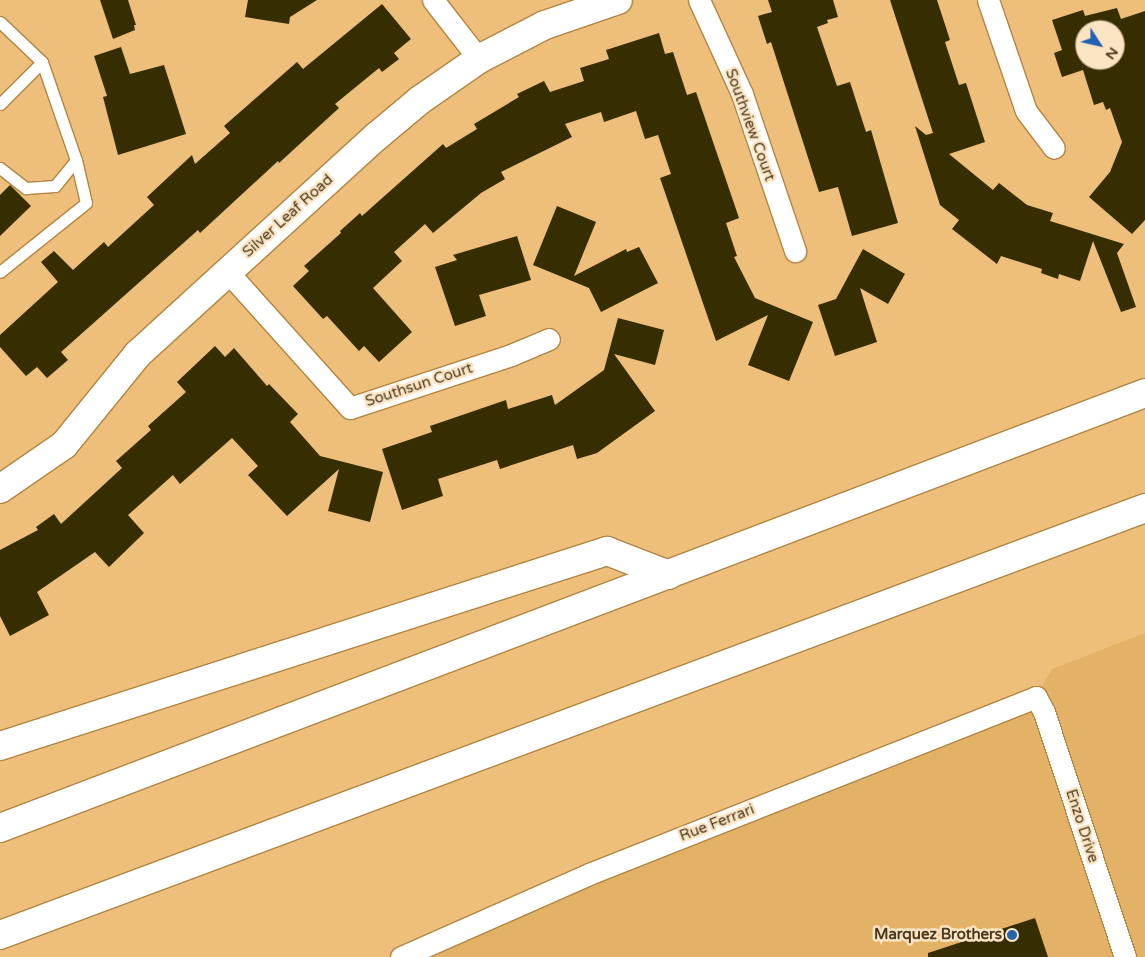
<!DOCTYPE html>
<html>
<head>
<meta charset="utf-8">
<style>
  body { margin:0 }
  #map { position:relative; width:1145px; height:957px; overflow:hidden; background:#edbf7b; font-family:"Varela Round",sans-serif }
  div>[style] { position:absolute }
  .built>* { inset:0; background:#e4b266 }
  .building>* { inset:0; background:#362d01 }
  .roads { filter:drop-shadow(1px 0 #b18542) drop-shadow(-1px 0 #b18542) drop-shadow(0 1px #b18542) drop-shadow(0 -1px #b18542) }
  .service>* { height:11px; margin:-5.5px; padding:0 5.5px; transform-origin:5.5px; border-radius:5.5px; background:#fff }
  .minor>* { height:21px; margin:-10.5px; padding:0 10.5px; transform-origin:10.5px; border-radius:10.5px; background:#fff }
  .tertiary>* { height:28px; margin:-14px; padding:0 14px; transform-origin:14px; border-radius:14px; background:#fff }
  .motorway>* { height:28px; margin:-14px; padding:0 14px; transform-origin:14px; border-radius:14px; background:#fff }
  .dots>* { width:14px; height:14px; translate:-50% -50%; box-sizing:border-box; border:2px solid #fbe4c3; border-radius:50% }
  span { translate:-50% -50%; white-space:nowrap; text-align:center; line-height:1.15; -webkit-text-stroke:5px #fbe4c3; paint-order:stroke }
  .street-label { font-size:15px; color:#4c391d }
  .poi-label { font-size:15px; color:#4c391d; font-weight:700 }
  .right { translate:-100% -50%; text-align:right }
  .north { position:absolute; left:1075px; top:20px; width:50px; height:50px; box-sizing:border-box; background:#fbe4c3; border:1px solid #b5a081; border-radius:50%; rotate:125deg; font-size:14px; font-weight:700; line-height:20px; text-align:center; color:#4c391d }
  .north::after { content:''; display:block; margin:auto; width:18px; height:22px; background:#2161b2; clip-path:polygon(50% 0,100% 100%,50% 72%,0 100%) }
</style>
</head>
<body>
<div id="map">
  <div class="built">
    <div style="clip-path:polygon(1145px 633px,1145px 957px,401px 957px,1036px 697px,1052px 669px)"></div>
  </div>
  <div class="building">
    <div style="clip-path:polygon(100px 0,128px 0,136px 25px,134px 25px,135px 30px,113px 39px)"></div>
    <div style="clip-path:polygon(248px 0,317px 0,290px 17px,289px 24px,245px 17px)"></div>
    <div style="clip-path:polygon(768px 0,833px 0,838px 17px,827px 20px,828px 23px,817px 27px,837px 86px,850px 82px,866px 132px,871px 130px,898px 223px,852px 236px,838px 187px,819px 192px,771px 42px,767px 44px,758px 16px,772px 12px)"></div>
    <div style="clip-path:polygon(890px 0,937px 0,950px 40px,945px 42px,959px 85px,966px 83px,985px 142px,949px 154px,993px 190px,999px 183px,1027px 205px,1053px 213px,1050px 221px,1124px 244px,1117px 253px,1136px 307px,1121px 312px,1093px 241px,1080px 281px,1059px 274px,1058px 279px,1041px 273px,1042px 269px,1001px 256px,997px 264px,952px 229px,959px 220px,940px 205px,915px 126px,926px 135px,933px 133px)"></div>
    <div style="clip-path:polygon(382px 4px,411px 39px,394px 53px,399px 59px,382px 72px,379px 68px,335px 104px,339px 108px,279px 163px,278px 161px,200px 233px,198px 230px,61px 352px,68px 360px,47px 378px,37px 367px,26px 376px,0 347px,0 335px,58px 282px,41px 262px,54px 251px,73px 270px,104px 242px,108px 247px,154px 205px,147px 197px,192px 155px,195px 164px,230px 133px,224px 126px,297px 62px,303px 69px)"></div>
    <div style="clip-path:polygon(evenodd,1117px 8px,1121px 19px,1145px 11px,1145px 220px,1132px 234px,1089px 197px,1110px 172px,1122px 142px,1110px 108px,1106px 110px,1103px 102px,1094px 105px,1083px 70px,1062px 77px,1054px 53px,1062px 50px,1052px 20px,1083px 10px,1085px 16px,1117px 8px,1085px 30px,1115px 30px,1115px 60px,1085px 60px,1085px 30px)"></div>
    <div style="clip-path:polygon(659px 33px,665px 54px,673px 52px,687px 95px,696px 92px,739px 218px,726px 223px,737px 256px,734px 257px,755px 298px,813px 322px,789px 381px,748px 365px,768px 315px,716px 341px,660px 178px,671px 174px,658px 135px,645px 139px,636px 111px,604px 122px,601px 112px,565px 124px,572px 137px,501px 172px,505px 179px,481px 193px,433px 233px,425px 224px,394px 252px,402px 261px,373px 288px,412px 332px,379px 362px,364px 346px,359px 351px,327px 316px,323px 319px,293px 286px,309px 271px,304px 266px,341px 233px,340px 231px,360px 213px,362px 216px,443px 144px,446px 148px,477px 129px,474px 124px,519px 97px,517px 94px,544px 81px,550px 92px,584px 81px,580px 68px,609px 59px,606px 50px)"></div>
    <div style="clip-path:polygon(121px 47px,130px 74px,164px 65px,186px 134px,118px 155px,103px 97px,107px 96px,94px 56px)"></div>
    <div style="clip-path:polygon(10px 185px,31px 206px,0 236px,0 195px)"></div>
    <div style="clip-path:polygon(557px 206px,596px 222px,574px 276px,626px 249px,627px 252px,639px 247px,658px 283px,601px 312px,589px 288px,533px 265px)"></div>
    <div style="clip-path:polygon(517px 236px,531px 280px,479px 295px,486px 316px,455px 326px,435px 267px,457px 260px,453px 255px)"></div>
    <div style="clip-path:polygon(863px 249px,905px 274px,888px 304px,860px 288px,877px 342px,835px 356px,818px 305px,836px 299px)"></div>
    <div style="clip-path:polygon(618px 318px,664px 330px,655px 365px,614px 354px,655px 411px,597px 453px,577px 459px,573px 445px,500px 469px,497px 460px,438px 479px,443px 496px,402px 510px,382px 449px,432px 432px,430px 426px,506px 400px,508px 409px,552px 395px,555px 405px,604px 370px)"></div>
    <div style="clip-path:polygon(215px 346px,225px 357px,234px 348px,267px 386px,269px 384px,298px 414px,290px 422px,320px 456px,383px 472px,370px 522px,328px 511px,339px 469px,287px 516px,248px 475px,258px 466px,232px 438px,180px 484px,173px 475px,128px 515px,144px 533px,109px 567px,95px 552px,37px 592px,49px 615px,10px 636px,0 616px,0 550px,38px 530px,36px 527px,54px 514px,61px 524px,122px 468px,116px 461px,151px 430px,148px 426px,186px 392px,177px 382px)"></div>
    <div style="clip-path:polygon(1035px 918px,1048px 957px,928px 957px,928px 953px)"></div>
  </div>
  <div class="roads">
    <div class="service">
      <div style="left:0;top:22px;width:58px;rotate:43.6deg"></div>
      <div style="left:42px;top:62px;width:104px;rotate:70.9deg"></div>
      <div style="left:76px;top:160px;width:44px;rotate:76.9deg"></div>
      <div style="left:86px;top:203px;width:110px;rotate:141.3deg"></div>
      <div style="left:0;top:104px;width:59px;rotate:-45deg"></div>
      <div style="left:0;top:168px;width:33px;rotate:38deg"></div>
      <div style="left:26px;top:188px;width:29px;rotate:-4deg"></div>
      <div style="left:55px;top:186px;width:33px;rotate:-51deg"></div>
    </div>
    <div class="minor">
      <div style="left:433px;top:0;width:75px;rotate:52.1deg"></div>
      <div style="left:699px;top:0;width:103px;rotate:65.4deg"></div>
      <div style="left:742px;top:94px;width:166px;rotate:71.3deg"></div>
      <div style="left:988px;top:0;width:117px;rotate:71.1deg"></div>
      <div style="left:1026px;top:111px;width:46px;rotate:52.9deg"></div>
      <div style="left:227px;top:271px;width:184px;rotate:48.1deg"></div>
      <div style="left:350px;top:408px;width:169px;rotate:-18.2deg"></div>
      <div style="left:511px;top:355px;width:41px;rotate:-22.8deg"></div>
      <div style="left:401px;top:957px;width:206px;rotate:-23.8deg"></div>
      <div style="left:589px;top:874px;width:481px;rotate:-21.6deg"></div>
      <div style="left:1036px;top:697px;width:17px;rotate:62deg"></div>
      <div style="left:1044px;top:712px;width:258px;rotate:71.7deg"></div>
    </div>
    <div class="tertiary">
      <div style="left:0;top:489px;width:78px;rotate:-34.5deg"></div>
      <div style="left:64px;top:445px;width:117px;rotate:-50.9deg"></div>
      <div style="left:138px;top:354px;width:323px;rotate:-42.4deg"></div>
      <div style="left:377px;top:136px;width:56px;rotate:-39.9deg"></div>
      <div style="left:420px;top:100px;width:72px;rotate:-34.8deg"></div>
      <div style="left:479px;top:59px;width:74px;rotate:-27.3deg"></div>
      <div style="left:545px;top:25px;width:77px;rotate:-18.9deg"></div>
    </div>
    <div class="motorway">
      <div style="left:0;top:746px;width:638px;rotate:-17.81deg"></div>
      <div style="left:607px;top:551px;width:66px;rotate:21.2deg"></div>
      <div style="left:0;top:828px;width:1225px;rotate:-20.8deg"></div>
      <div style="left:0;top:935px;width:1222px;rotate:-20.45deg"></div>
    </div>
  </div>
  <div class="dots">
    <div style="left:1012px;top:935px;background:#2161b2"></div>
  </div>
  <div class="street-label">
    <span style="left:750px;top:125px;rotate:70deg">Southview Court</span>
    <span style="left:288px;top:216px;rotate:-42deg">Silver Leaf Road</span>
    <span style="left:419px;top:385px;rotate:-18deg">Southsun Court</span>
    <span style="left:717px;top:823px;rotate:-21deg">Rue Ferrari</span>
    <span style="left:1082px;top:826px;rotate:72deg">Enzo Drive</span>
  </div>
  <div class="poi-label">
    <span class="right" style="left:1002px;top:935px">Marquez Brothers</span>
  </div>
  <div class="north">N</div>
</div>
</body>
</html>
